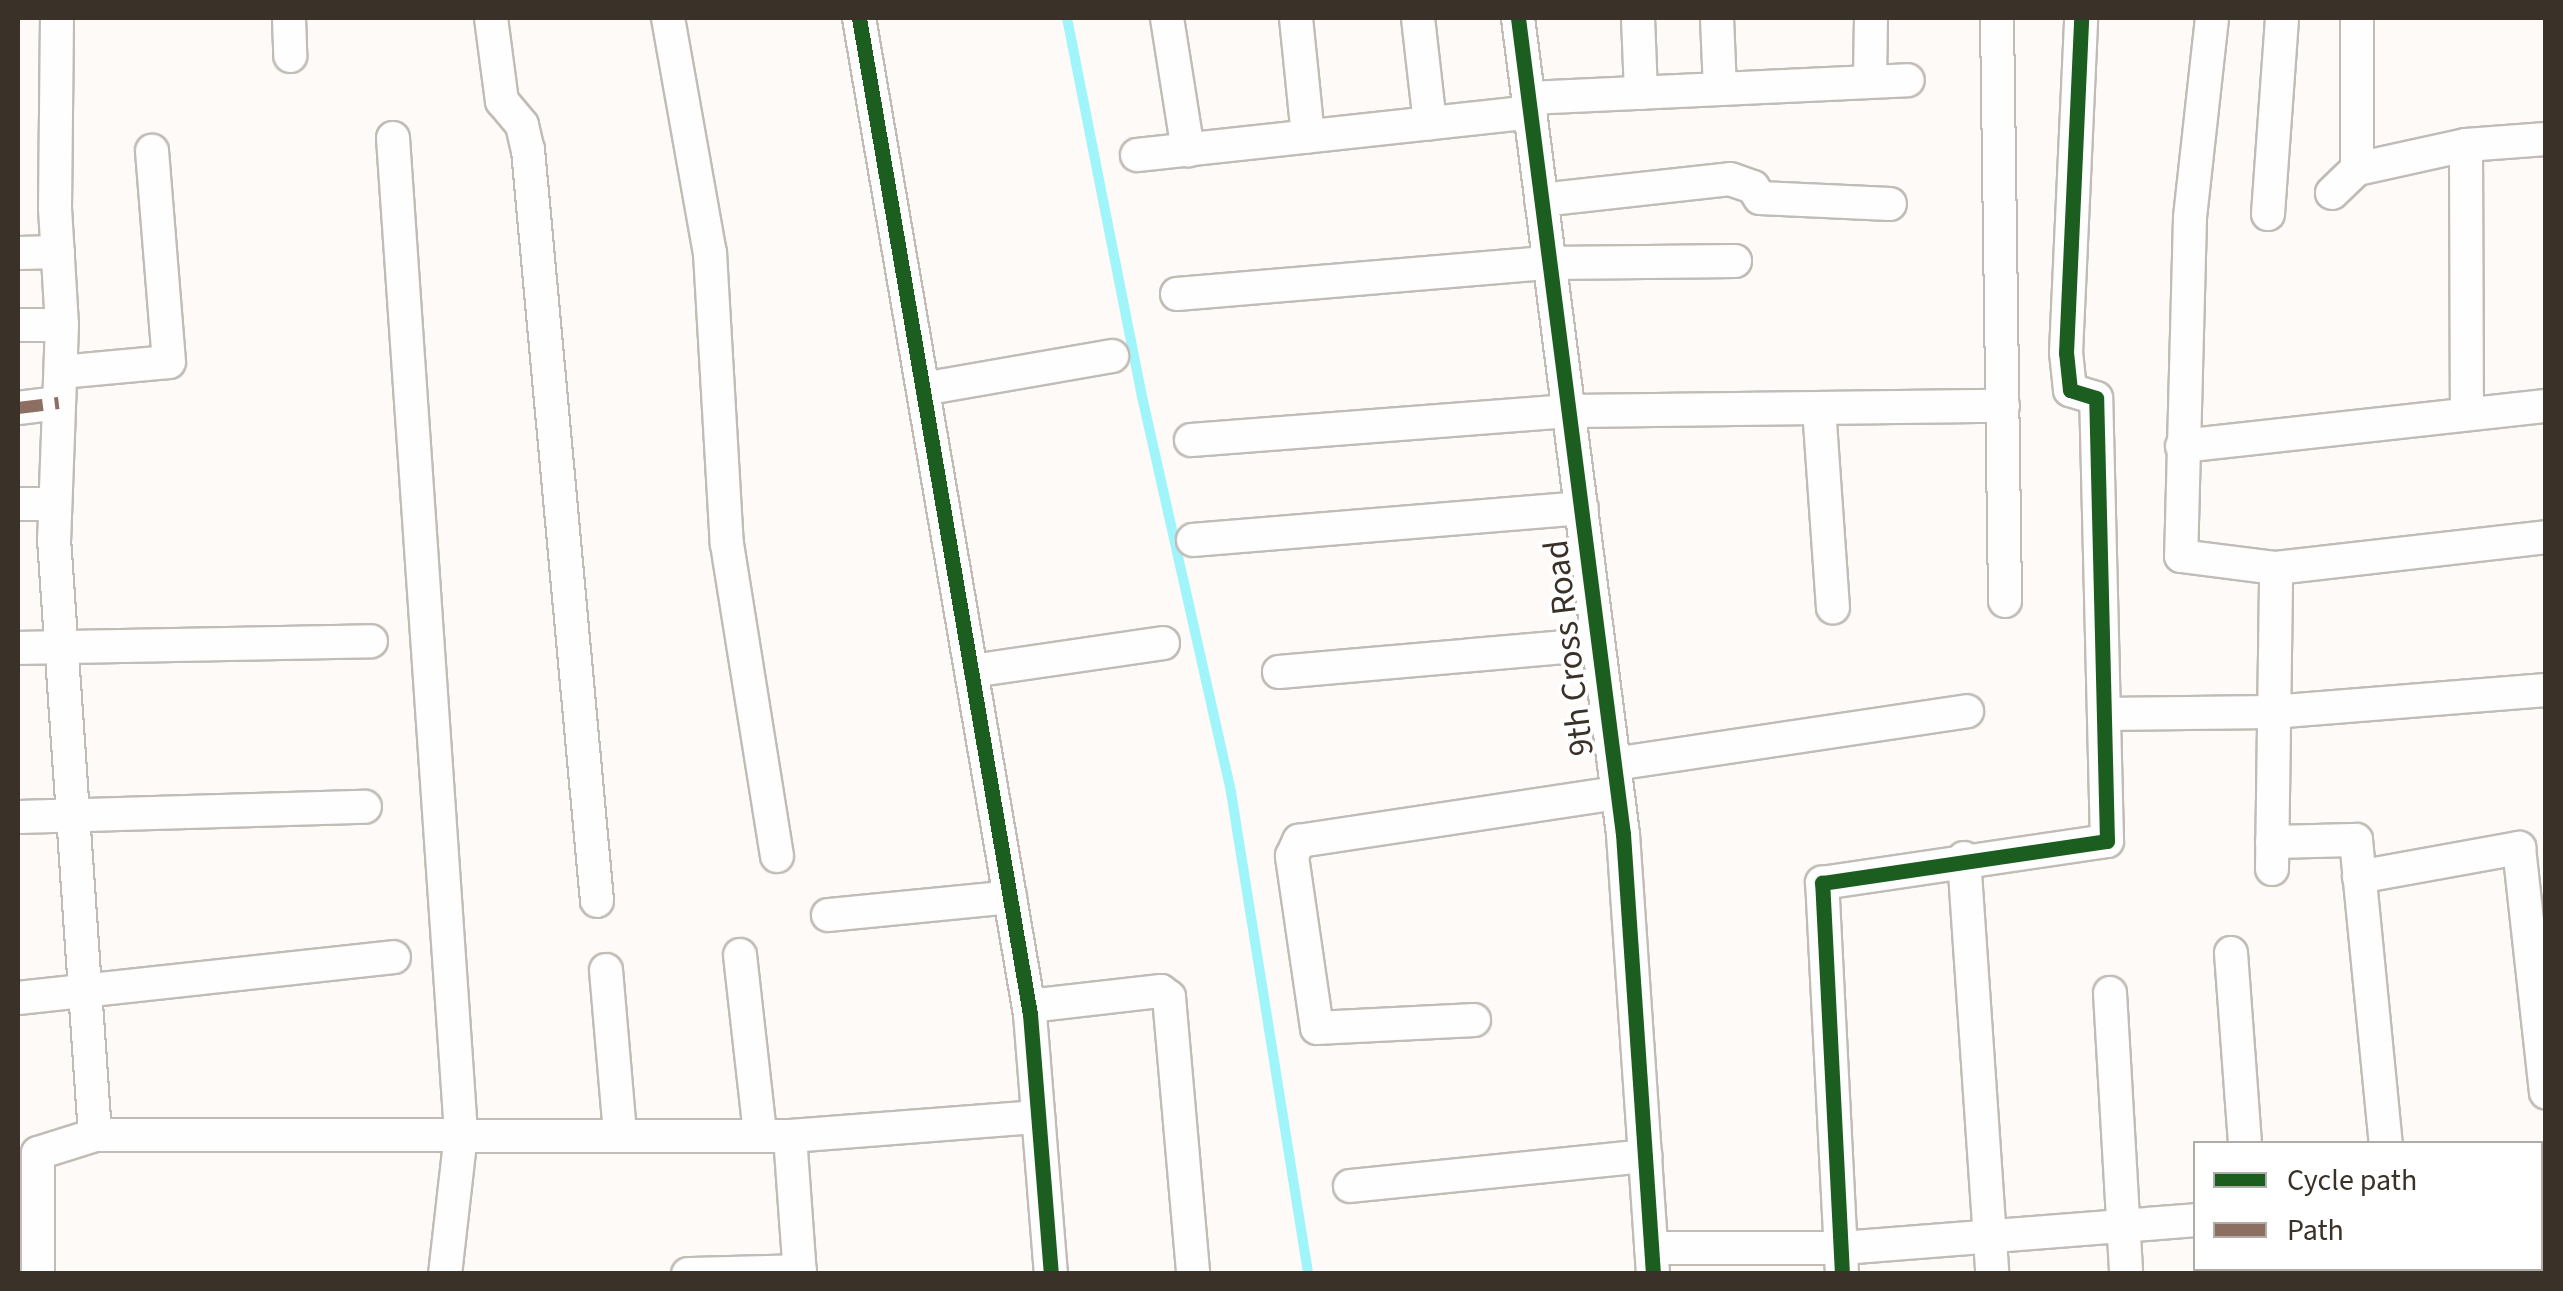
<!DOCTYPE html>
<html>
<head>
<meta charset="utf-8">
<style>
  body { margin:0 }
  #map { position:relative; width:2563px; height:1291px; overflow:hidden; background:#fdfaf7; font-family:"Source Sans 3",sans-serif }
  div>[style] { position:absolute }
  .stream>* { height:10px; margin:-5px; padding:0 5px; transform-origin:5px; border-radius:5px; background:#9ff5fa }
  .roads { filter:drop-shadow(2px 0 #c1bcb6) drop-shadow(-2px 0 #c1bcb6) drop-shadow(0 2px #c1bcb6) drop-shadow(0 -2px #c1bcb6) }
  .minor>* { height:32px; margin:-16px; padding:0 16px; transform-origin:16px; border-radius:16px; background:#fffefe }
  .quiet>* { height:12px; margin-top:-6px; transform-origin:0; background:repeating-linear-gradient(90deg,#8d6e63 0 25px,transparent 0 37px) }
  .cycleway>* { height:15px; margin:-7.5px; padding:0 7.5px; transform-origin:7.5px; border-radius:7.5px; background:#1b5e20 }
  span { translate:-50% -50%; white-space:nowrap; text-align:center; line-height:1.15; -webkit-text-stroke:8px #fff; paint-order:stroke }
  .street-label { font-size:35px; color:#3a3228 }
  .frame { position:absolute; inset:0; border:20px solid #3a3228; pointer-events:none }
  .legend { position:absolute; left:2193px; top:1141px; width:350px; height:130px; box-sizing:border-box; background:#fff; border:2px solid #b0ada9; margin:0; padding:12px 18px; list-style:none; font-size:30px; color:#3a3228 }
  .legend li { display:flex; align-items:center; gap:20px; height:50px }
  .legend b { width:50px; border:2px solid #b0ada9 }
</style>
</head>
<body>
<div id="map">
  <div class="stream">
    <div style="left:1067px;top:18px;width:390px;rotate:78.8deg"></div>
    <div style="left:1143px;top:401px;width:401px;rotate:77.3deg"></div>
    <div style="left:1231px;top:792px;width:488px;rotate:80.9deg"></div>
  </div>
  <div class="roads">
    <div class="minor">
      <div style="left:57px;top:18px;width:190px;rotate:90.6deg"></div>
      <div style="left:55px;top:208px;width:117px;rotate:86.6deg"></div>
      <div style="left:62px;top:325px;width:214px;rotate:92.1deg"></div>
      <div style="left:54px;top:539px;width:597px;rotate:86.06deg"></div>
      <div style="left:289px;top:18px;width:38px;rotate:88deg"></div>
      <div style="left:491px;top:18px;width:84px;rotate:82.5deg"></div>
      <div style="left:502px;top:101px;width:31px;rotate:50deg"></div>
      <div style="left:522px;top:125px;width:26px;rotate:77deg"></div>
      <div style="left:528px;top:150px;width:754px;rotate:84.75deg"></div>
      <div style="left:668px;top:18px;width:239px;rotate:79.9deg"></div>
      <div style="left:710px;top:253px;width:291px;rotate:86.7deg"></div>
      <div style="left:727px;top:544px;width:316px;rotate:80.9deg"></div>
      <div style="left:859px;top:18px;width:1011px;rotate:80.26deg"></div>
      <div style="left:1030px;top:1014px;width:261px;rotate:85.4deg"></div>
      <div style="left:1167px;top:18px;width:134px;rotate:81deg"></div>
      <div style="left:1296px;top:18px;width:119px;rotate:84.2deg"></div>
      <div style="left:1418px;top:18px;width:106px;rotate:83.5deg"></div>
      <div style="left:1518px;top:18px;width:823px;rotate:82.67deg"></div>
      <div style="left:1623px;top:834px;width:441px;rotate:86.1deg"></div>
      <div style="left:1638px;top:18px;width:75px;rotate:87.7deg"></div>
      <div style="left:1717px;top:18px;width:71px;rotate:87.6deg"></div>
      <div style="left:1997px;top:18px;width:583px;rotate:89.21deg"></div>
      <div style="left:2212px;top:18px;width:201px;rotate:96.3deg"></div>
      <div style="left:2190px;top:218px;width:338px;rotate:91.5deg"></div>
      <div style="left:2181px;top:556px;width:96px;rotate:7.2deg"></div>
      <div style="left:2276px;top:568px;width:272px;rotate:-6.5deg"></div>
      <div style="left:2357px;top:18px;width:151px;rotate:90deg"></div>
      <div style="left:1870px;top:81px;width:63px;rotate:-89.1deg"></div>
      <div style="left:1529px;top:98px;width:379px;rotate:-2.7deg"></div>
      <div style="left:393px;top:138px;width:998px;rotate:86.09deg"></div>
      <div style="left:461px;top:1134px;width:141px;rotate:96.5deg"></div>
      <div style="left:2466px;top:145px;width:269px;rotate:89.8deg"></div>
      <div style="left:1137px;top:155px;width:396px;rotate:-6.2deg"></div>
      <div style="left:2332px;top:193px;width:35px;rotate:-44deg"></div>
      <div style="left:2357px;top:169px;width:112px;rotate:-12.4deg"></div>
      <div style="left:2466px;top:145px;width:80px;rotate:-4.3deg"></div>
      <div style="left:1541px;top:200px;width:190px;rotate:-6.3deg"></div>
      <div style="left:1730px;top:179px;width:24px;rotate:19deg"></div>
      <div style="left:1753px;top:187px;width:13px;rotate:58deg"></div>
      <div style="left:1760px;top:198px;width:130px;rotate:2.6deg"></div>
      <div style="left:2268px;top:214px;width:196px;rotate:-85.9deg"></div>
      <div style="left:18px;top:253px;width:40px;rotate:-1.4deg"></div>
      <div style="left:1177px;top:294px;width:373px;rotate:-4.8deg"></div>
      <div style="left:1549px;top:263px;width:186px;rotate:-0.6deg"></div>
      <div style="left:18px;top:325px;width:44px"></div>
      <div style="left:61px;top:372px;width:108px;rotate:-5.3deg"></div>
      <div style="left:169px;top:362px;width:212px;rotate:-94.6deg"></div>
      <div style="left:923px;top:389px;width:192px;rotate:-9.9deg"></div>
      <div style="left:18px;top:408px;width:41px;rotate:-7deg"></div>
      <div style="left:1819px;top:408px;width:200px;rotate:86deg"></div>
      <div style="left:1191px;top:440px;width:379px;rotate:-4.4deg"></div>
      <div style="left:1569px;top:411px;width:434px;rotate:-0.7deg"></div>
      <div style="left:2182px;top:446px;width:366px;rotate:-6.3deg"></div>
      <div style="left:18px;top:504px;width:37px"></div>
      <div style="left:1193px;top:540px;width:390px;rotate:-4.7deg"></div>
      <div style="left:18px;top:648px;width:353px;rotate:-1.1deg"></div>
      <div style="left:972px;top:671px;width:193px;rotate:-8.3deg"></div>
      <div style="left:1279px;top:672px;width:320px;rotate:-5deg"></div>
      <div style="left:2104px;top:714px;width:168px;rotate:-0.7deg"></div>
      <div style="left:2272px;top:712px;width:275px;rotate:-4.6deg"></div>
      <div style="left:1614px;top:764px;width:357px;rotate:-8.5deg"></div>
      <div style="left:18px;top:817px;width:347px;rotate:-1.7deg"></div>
      <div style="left:2272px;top:842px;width:84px;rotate:-1.4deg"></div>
      <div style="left:2356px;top:840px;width:305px;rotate:84.4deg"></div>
      <div style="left:1964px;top:858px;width:417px;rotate:86.1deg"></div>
      <div style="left:2272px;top:869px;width:301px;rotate:-89.2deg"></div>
      <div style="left:2359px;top:877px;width:163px;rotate:-10.3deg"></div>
      <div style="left:2519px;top:848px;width:246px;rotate:83.7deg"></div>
      <div style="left:828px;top:915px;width:183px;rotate:-5.6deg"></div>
      <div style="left:2231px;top:953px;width:192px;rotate:85.8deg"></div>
      <div style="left:740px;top:955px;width:180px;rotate:83.6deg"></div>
      <div style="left:606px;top:970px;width:163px;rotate:85.1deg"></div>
      <div style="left:2110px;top:993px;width:281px;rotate:86.7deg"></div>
      <div style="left:18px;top:998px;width:378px;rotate:-6.2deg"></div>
      <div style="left:1029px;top:1006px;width:133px;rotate:-6.5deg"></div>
      <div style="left:1161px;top:991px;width:10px;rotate:37deg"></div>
      <div style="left:1169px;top:997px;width:278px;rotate:85deg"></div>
      <div style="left:1474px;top:1020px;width:157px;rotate:177.1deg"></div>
      <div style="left:1317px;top:1028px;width:174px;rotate:-98.3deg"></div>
      <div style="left:1292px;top:856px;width:17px;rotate:-65deg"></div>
      <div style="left:1299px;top:841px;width:321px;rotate:-8.6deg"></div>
      <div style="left:790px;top:1136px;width:138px;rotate:85.9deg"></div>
      <div style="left:1350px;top:1186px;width:297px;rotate:-5.8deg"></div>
      <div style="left:1651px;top:1248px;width:191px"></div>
      <div style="left:1842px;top:1248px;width:355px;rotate:-4.5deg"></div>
      <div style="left:2253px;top:1268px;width:6px;rotate:81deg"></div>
      <div style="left:2400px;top:1268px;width:6px;rotate:90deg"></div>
      <div style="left:38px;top:1274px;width:121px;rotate:-90deg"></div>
      <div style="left:38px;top:1153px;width:60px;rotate:-17.5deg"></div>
      <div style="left:95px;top:1135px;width:695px;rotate:0.08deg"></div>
      <div style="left:790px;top:1136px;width:249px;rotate:-4.4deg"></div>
      <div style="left:688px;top:1274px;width:112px;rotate:-1.5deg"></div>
      <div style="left:1842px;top:1274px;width:392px;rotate:-92.9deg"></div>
      <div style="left:1822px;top:883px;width:288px;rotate:-8.4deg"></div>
      <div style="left:2107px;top:841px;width:443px;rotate:-91.4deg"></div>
      <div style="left:2096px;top:398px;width:27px;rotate:-163deg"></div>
      <div style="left:2070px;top:390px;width:37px;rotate:-96deg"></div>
      <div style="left:2066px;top:353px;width:335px;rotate:-87.4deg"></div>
    </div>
  </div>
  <div class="quiet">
    <div style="left:18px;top:408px;width:41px;rotate:-7deg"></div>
  </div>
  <div class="cycleway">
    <div style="left:859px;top:18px;width:1011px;rotate:80.26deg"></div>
    <div style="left:1030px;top:1014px;width:261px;rotate:85.4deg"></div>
    <div style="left:1518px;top:18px;width:823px;rotate:82.67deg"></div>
    <div style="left:1623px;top:834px;width:441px;rotate:86.1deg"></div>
    <div style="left:1842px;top:1274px;width:392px;rotate:-92.9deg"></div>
    <div style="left:1822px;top:883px;width:288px;rotate:-8.4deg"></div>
    <div style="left:2107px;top:841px;width:443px;rotate:-91.4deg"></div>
    <div style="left:2096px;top:398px;width:27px;rotate:-163deg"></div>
    <div style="left:2070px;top:390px;width:37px;rotate:-96deg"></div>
    <div style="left:2066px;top:353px;width:335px;rotate:-87.4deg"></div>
  </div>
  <div class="street-label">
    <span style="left:1569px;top:648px;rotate:-97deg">9th Cross Road</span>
  </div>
  <div class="frame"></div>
  <ul class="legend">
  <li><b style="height:12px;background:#1b5e20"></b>Cycle path</li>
  <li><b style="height:12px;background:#8d6e63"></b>Path</li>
  </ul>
</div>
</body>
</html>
